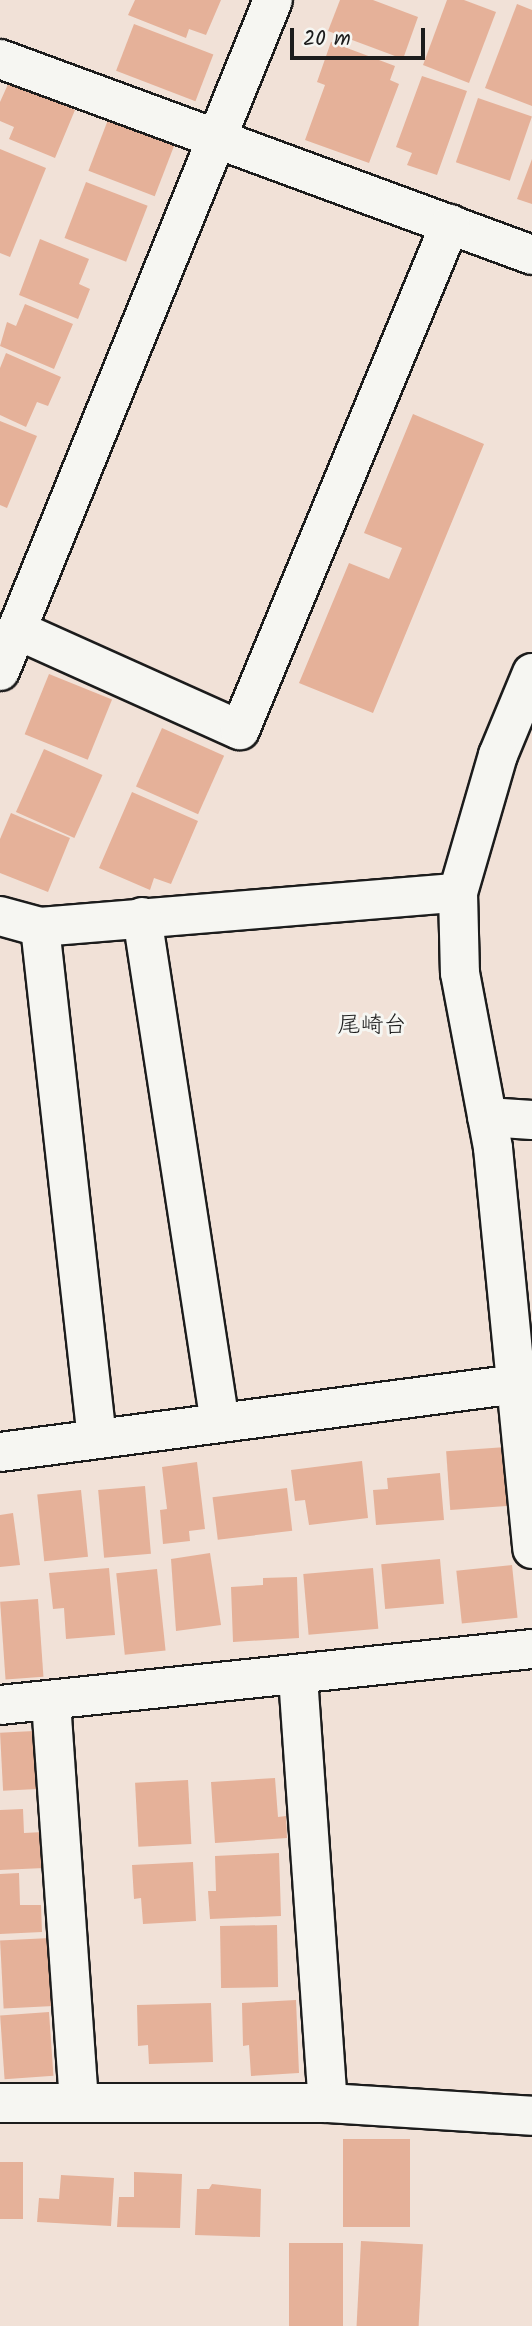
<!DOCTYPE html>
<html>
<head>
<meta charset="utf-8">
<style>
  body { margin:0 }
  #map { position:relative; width:532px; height:2326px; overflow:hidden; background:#f1e1d7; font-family:Kalam,"Klee One",sans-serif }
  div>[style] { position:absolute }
  .building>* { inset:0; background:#e5b199; transform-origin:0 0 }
  .roads { filter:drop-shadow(2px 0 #1c1c1c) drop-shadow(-2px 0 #1c1c1c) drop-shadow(0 2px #1c1c1c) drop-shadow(0 -2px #1c1c1c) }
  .minor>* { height:38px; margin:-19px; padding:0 19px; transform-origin:19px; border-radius:19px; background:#f6f6f2 }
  span { translate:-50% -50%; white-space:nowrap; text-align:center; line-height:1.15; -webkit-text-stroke:6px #f6f6f2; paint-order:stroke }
  .quarter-label { font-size:23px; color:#1c1c1c }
  .scale { position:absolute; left:290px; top:28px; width:135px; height:32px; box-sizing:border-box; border:4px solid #1c1c1c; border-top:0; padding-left:9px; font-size:21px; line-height:24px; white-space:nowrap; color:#1c1c1c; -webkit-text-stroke:5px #f6f6f2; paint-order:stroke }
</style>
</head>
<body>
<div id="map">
  <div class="building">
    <div style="clip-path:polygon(135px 0,221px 0,206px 35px,189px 29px,186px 38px,128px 15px)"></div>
    <div style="clip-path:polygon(340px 0,373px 0,418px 17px,403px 59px,328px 31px)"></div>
    <div style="clip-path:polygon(447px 0,464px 0,496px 12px,469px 83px,423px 65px)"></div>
    <div style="clip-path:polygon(517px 4px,532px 10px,532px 106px,485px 88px)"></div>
    <div style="left:134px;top:24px;width:85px;height:50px;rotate:21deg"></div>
    <div style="clip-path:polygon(331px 42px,395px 66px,390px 80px,399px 84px,369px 163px,305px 140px,325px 85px,317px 82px)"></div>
    <div style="clip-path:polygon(422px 76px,467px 91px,437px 175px,407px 165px,412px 153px,396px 147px)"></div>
    <div style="clip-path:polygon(9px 82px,75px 110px,55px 158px,9px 139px,14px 127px,0 121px,0 102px)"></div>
    <div style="left:478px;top:98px;width:57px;height:68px;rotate:19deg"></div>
    <div style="left:111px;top:112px;width:71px;height:63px;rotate:21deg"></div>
    <div style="clip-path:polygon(0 149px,46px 168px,10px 257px,0 253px)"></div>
    <div style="clip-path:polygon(532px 159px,532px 204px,517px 199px)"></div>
    <div style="left:86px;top:182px;width:66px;height:60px;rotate:21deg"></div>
    <div style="clip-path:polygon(40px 239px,89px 259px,79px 284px,90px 289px,78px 319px,19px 295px)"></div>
    <div style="clip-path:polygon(25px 304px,73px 324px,54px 369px,0 346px,7px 322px,16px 326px)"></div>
    <div style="clip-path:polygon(6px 353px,61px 377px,48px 406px,37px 402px,26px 427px,0 415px,0 368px)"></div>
    <div style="clip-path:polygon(413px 414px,484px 444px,373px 713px,299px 683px,349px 563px,389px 579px,402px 548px,364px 533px)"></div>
    <div style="clip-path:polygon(0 421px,37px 436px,7px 508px,0 505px)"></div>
    <div style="left:49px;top:674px;width:68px;height:65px;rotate:22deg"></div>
    <div style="left:162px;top:728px;width:68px;height:64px;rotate:24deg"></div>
    <div style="left:44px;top:749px;width:64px;height:69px;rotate:24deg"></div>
    <div style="clip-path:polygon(132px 792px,198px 821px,171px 884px,154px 878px,150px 890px,99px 868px)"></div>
    <div style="clip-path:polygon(11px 813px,70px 838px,48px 892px,0 873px,0 839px)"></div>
    <div style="left:506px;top:1447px;width:59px;height:60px;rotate:86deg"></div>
    <div style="clip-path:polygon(362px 1461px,368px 1518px,309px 1525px,305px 1500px,295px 1501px,291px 1470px)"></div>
    <div style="clip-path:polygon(197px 1462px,205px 1529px,189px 1531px,190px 1541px,163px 1544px,160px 1510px,167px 1509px,162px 1467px)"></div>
    <div style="clip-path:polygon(440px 1473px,444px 1520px,376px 1525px,373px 1490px,388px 1489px,387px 1478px)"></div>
    <div style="left:145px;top:1486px;width:68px;height:47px;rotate:85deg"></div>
    <div style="left:287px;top:1488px;width:43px;height:75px;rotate:83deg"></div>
    <div style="left:81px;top:1490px;width:67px;height:44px;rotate:84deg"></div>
    <div style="clip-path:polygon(13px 1513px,20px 1565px,0 1567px,0 1515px)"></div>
    <div style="clip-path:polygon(210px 1553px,221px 1625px,176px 1631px,171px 1559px)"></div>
    <div style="left:440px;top:1559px;width:45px;height:59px;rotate:85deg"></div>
    <div style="left:512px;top:1565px;width:53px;height:56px;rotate:84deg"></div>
    <div style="clip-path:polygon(109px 1568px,115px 1635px,66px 1639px,64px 1608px,53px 1609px,49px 1573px)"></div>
    <div style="left:373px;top:1568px;width:61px;height:70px;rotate:85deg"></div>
    <div style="left:157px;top:1569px;width:82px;height:41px;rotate:84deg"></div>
    <div style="clip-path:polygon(297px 1577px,299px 1638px,233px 1642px,231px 1587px,263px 1585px,263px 1578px)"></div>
    <div style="left:38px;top:1599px;width:78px;height:38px;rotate:86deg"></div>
    <div style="left:34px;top:1731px;width:58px;height:34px;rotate:87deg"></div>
    <div style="clip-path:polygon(275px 1778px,278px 1817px,286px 1816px,287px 1838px,215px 1843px,211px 1782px)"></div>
    <div style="left:188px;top:1780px;width:64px;height:53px;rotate:87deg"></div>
    <div style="clip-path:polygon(23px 1809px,24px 1833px,43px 1832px,44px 1868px,0 1870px,0 1810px)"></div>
    <div style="clip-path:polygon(279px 1853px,281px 1916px,210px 1919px,208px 1891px,216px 1891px,215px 1856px)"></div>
    <div style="clip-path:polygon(193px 1862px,196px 1921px,143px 1924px,141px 1898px,134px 1899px,132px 1865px)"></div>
    <div style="clip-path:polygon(19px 1873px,20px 1905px,41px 1905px,42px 1932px,0 1934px,0 1874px)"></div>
    <div style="left:277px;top:1925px;width:62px;height:57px;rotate:89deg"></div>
    <div style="left:50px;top:1938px;width:68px;height:50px;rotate:87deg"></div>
    <div style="clip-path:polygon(296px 2000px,299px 2073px,251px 2076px,249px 2045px,243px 2046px,242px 2003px)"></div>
    <div style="clip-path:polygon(211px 2003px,213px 2062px,149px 2064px,148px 2045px,138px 2046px,137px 2005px)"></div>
    <div style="left:49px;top:2012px;width:64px;height:49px;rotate:86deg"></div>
    <div style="left:343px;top:2139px;width:67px;height:88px"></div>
    <div style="left:23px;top:2162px;width:57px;height:23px;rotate:90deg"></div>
    <div style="clip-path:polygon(134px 2172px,182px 2174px,180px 2228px,117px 2227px,119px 2197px,134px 2197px)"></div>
    <div style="clip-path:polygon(61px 2175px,114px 2178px,111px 2226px,37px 2222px,39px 2198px,59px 2199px)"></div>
    <div style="clip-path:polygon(212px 2184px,261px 2189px,260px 2237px,195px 2235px,197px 2189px,209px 2189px)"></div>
    <div style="left:361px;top:2241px;width:62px;height:85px;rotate:3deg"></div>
    <div style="left:289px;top:2243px;width:54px;height:83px"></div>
  </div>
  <div class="roads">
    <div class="minor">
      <div style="left:0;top:59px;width:567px;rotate:20.22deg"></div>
      <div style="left:17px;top:630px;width:244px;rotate:24.2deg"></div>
      <div style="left:240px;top:730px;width:548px;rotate:-67.46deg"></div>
      <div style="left:0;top:671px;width:724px;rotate:-67.86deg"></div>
      <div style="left:532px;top:673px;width:89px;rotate:112.5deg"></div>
      <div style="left:498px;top:755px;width:144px;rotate:106.2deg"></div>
      <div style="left:458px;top:893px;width:80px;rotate:88.6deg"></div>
      <div style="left:460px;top:973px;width:178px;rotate:79.3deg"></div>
      <div style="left:493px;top:1148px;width:403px;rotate:84.4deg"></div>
      <div style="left:0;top:916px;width:41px;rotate:15.4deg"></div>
      <div style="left:40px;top:927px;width:419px;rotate:-4.7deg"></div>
      <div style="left:142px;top:917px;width:512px;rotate:81.24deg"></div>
      <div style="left:40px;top:927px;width:515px;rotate:83.65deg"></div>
      <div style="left:487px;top:1117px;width:45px;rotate:3.8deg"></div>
      <div style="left:0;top:1452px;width:537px;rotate:-7.5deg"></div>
      <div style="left:298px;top:1677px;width:427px;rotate:86deg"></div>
      <div style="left:51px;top:1702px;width:399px;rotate:86deg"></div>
      <div style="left:0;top:1705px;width:535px;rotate:-6.01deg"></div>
      <div style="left:0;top:2103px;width:328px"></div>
      <div style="left:328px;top:2103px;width:204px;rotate:3.6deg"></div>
    </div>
  </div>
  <div class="quarter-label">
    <span style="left:372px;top:1026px">尾崎台</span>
  </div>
  <div class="scale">20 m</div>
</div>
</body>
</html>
